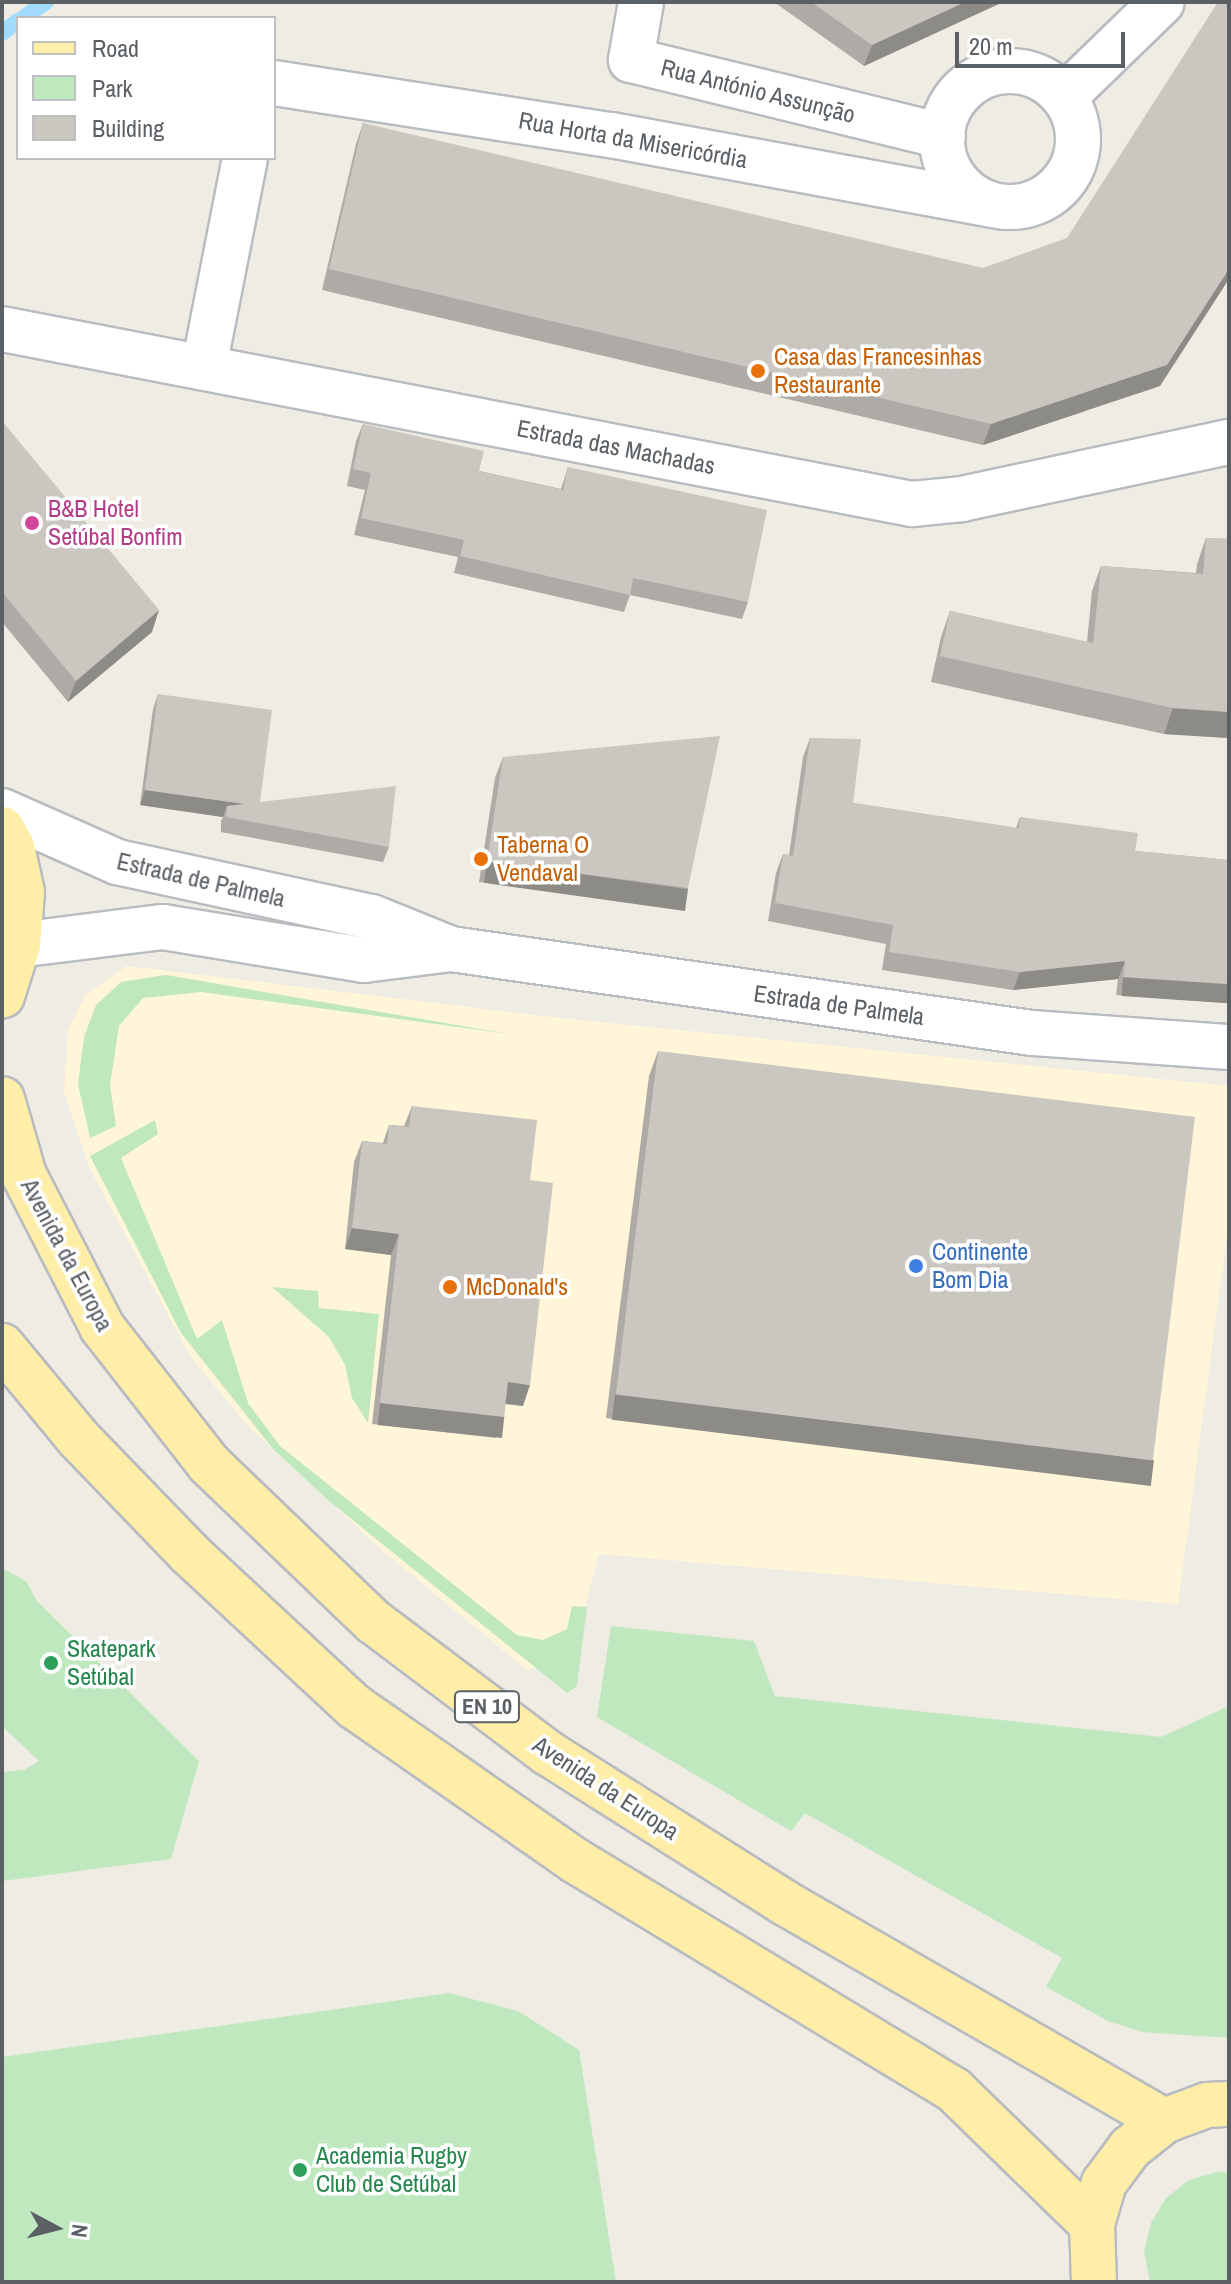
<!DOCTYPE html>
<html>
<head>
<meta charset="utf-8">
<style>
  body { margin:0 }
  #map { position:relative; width:1231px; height:2284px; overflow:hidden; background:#efece3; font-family:"Archivo Narrow",sans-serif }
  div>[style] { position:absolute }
  .commercial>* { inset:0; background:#fff5d8 }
  .green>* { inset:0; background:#bfe8be }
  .stream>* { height:16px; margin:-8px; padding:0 8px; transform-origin:8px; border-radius:8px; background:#a3daff }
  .roads { filter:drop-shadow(2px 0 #b8bbc0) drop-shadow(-2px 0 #b8bbc0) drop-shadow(0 2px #b8bbc0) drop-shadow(0 -2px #b8bbc0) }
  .minor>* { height:44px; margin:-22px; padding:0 22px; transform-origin:22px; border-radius:22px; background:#fff }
  .minor>.ring { margin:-22px; padding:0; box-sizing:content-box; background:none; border:44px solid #fff; border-radius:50% }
  .major>* { height:44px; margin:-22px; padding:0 22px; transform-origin:22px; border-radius:22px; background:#ffeea8 }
  .wall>* { inset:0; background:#aeaaa5 }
  .shaded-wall>* { inset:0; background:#8d8b86; transform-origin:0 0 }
  .building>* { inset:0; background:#cac6c0; transform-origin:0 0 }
  .dots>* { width:22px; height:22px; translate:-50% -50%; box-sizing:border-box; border:4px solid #fff; border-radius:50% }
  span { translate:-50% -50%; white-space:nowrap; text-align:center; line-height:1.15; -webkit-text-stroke:7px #fff; paint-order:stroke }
  .shield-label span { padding:2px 6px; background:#fff; border:2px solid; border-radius:6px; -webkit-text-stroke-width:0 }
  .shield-label { font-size:22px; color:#5b6065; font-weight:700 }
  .street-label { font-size:24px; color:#5b6065 }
  .food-label { font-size:24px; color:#c56008 }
  .left { translate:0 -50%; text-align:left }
  .hotel-label { font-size:24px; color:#b23c85 }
  .shop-label { font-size:24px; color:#366cbe }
  .leisure-label { font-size:24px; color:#27864d }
  .frame { position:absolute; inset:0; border:4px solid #5b6065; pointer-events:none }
  .legend { position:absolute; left:16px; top:16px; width:260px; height:144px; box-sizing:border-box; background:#fff; border:2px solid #bdbfc1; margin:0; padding:10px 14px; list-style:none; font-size:24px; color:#5b6065 }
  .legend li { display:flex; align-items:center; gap:16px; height:40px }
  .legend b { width:40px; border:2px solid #bdbfc1 }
  .north { position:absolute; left:16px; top:2188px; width:80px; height:80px; -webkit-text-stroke:6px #fff; paint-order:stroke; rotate:97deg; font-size:22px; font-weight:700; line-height:32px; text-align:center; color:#5b6065 }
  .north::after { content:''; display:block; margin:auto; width:28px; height:36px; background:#5b6065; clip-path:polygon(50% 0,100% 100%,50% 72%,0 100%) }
  .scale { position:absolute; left:955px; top:32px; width:170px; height:36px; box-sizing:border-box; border:4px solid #5b6065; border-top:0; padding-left:10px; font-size:24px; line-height:28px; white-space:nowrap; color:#5b6065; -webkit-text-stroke:6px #fff; paint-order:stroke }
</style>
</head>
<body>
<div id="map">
  <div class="commercial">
    <div style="clip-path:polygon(127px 966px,560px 1018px,1229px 1086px,1229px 1219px,1178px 1604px,599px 1554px,571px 1659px,527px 1670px,384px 1552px,248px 1426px,190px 1356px,89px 1167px,64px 1092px,68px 1030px,86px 994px)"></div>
  </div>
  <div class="green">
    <div style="clip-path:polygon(165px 975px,166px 975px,509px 1034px,201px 992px,143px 998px,119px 1026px,110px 1085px,116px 1126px,90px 1138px,78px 1084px,84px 1037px,96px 1005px,121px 982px)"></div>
    <div style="clip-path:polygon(155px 1120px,158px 1134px,121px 1158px,197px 1339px,222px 1320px,248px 1403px,280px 1446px,517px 1635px,543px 1640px,567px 1629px,572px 1606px,587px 1607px,577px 1686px,567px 1693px,329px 1501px,273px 1449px,181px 1333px,90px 1156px)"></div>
    <div style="clip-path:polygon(272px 1287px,318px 1291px,319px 1308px,379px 1314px,368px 1423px,352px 1398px,345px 1365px,329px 1337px)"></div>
    <div style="clip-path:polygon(2px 1568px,26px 1581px,37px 1601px,199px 1761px,171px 1859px,2px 1881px,2px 1772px,24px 1770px,39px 1761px,2px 1726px)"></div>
    <div style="clip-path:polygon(611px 1626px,754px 1641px,775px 1696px,1161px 1737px,1229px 1706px,1229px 2038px,1142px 2032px,1108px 2021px,1046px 1987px,1062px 1958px,805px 1813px,791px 1831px,597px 1717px)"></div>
    <div style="clip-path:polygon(449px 1993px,518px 2011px,579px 2050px,616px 2282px,2px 2282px,2px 2057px)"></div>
    <div style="clip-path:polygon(1217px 2172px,1229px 2173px,1229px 2282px,1150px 2282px,1144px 2251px,1151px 2223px,1166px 2198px,1189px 2180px)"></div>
  </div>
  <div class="stream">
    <div style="left:23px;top:18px;width:28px;rotate:-35deg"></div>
    <div style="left:2px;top:33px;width:20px;rotate:-37deg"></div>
  </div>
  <div class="roads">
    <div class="minor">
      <div style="left:641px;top:2px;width:59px;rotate:99.8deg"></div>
      <div style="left:631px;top:60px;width:321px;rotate:13.7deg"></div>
      <div class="ring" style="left:942px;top:71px;width:92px;height:92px"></div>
      <div style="left:274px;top:83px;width:341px;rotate:8.8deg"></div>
      <div style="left:611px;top:135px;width:386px;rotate:10.4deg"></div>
      <div style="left:1064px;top:97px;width:136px;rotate:-44.1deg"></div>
      <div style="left:2px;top:329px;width:927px;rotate:10.89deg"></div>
      <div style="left:912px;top:504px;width:50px;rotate:-5.7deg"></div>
      <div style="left:962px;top:499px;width:273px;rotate:-12.1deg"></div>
      <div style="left:204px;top:367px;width:213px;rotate:-78.9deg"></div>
      <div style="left:2px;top:811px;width:126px;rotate:23.9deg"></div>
      <div style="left:117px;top:862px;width:261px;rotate:12.2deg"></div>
      <div style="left:372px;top:917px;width:82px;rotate:22.2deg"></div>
      <div style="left:18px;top:945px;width:146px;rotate:-7.1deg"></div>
      <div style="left:163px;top:927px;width:204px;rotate:9.3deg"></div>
      <div style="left:364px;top:960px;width:88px;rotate:-7.2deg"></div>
      <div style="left:451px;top:949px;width:587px;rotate:8.23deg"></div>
      <div style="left:1032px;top:1033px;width:197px;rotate:4.1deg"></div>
    </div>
    <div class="major">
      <div style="left:2px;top:829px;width:21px;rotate:61deg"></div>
      <div style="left:12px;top:847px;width:46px;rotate:77.5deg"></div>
      <div style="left:22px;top:892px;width:53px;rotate:94.3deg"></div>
      <div style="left:18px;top:945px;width:53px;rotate:107.4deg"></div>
      <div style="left:2px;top:1099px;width:79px;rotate:73.9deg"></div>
      <div style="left:24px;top:1175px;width:171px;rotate:62.8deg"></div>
      <div style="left:102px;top:1327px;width:174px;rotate:52deg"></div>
      <div style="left:209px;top:1464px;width:228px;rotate:43.8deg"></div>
      <div style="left:374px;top:1622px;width:218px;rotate:37deg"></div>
      <div style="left:548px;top:1753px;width:280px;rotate:32.3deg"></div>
      <div style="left:785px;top:1903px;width:437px;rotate:29.9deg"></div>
      <div style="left:2px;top:1346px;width:119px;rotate:50.4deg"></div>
      <div style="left:78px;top:1438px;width:160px;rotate:46deg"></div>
      <div style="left:189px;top:1553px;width:226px;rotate:42.9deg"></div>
      <div style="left:355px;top:1707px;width:269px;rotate:34.9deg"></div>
      <div style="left:576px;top:1861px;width:442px;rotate:31.2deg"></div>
      <div style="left:954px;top:2090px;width:192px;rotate:44.2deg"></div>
      <div style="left:1094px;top:2282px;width:58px;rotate:-92deg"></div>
      <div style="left:1092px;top:2224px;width:43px;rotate:-73.7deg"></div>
      <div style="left:1104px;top:2183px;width:44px;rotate:-53.4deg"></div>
      <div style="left:1130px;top:2148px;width:43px;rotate:-38.5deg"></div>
      <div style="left:1164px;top:2121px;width:46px;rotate:-20.4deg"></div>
      <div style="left:1207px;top:2105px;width:22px;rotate:-3deg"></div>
    </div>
  </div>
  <div class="wall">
    <div style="clip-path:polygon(774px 2px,1003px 2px,864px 66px)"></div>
    <div style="clip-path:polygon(363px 123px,1160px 386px,983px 445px,322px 290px,356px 144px)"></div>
    <div style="clip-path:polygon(2px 421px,152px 632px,68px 702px,2px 622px)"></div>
    <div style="clip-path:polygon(363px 424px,479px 471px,561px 489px,568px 467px,748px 602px,742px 619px,630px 595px,624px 612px,454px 573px,458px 557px,354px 535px,365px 490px,347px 486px,356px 441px)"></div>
    <div style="clip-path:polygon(1206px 538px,1229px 539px,1229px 738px,1164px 734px,931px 682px,941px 637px,950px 611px,1087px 642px,1092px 591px,1101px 566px,1196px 573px,1197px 564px)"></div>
    <div style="clip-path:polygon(158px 694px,260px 802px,389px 847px,383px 862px,221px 832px,221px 821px,223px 817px,140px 805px,153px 709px)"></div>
    <div style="clip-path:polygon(810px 738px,853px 803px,1016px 828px,1020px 817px,1135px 851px,1229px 860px,1229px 1003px,1116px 995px,1118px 979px,1013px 990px,882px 970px,886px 944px,768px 921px,776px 873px,783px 854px,789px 855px,803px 757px)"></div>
    <div style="clip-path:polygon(503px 757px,688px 888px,681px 909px,479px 882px,495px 778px)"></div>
    <div style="clip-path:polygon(658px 1051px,1145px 1482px,606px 1418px,649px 1076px)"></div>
    <div style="clip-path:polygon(412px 1106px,530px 1180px,523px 1406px,505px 1404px,504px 1417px,496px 1438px,372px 1424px,391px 1255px,345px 1249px,354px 1162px,362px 1141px,383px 1143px,389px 1125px,404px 1126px)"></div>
  </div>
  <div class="shaded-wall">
    <div style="clip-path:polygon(965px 2px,1003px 2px,864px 66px,872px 45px)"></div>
    <div style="clip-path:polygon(1229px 269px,1229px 279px,1160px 386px,983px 445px,991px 424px)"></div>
    <div style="clip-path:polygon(159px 610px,152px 632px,68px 702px,76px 681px)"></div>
    <div style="clip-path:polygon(1173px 708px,1229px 712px,1229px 738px,1164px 734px)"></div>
    <div style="clip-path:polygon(145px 790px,245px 804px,227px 806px,223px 817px,140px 805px)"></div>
    <div style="left:487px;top:861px;width:203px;height:22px;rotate:8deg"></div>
    <div style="clip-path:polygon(1125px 961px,1118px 979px,1013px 990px,1020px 972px)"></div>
    <div style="left:1123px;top:977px;width:106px;height:19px;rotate:4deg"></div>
    <div style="clip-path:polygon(352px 1228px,399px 1234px,391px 1255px,345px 1249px)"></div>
    <div style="clip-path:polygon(508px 1382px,530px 1385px,523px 1406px,500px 1403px)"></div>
    <div style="left:615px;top:1394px;width:543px;height:26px;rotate:7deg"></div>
    <div style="left:380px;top:1403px;width:125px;height:22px;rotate:6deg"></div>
  </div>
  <div class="building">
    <div style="clip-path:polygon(811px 2px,965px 2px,872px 45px)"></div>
    <div style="clip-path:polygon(1218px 2px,1229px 2px,1229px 269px,1167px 365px,991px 424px,329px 269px,363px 123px,983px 268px,1067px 238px)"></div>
    <div style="clip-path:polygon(2px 421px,159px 610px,76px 681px,2px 592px)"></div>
    <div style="clip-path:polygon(363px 424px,484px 451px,479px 471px,563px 490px,568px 467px,767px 510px,748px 602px,633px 578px,630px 595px,460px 556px,464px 540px,361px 518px,371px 473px,353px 469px)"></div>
    <div style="clip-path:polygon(1206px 538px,1229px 539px,1229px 712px,1173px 708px,940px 656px,950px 611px,1093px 643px,1101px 566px,1203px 574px)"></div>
    <div style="clip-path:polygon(158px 694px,272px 710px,260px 802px,396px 786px,389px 847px,226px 817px,227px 806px,245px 804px,145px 790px)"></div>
    <div style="clip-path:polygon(720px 736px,688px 888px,487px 861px,503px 757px)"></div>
    <div style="clip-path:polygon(810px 738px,861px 739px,853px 803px,1019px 828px,1020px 817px,1138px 833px,1135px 851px,1229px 860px,1229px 984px,1123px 977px,1125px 961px,1020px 972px,889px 952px,893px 925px,775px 903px,783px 854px,793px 856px)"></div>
    <div style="left:658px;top:1051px;width:541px;height:346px;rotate:7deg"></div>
    <div style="clip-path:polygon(412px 1106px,537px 1120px,530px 1180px,553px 1183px,530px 1385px,508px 1382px,504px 1417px,380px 1403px,399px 1234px,352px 1228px,362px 1141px,387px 1144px,389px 1125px,409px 1127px)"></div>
  </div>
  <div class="dots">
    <div style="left:758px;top:371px;background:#e8710a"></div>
    <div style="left:32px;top:523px;background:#d1479c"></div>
    <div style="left:481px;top:859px;background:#e8710a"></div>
    <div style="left:916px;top:1266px;background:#3f7fe0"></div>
    <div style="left:450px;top:1287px;background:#e8710a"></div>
    <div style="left:51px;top:1663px;background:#2e9e5b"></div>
    <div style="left:300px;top:2170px;background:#2e9e5b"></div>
  </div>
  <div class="shield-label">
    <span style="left:487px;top:1707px">EN 10</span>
  </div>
  <div class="street-label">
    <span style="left:758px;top:91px;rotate:14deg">Rua António Assunção</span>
    <span style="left:633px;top:140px;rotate:10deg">Rua Horta da Misericórdia</span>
    <span style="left:616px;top:447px;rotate:11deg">Estrada das Machadas</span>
    <span style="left:201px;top:880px;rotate:13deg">Estrada de Palmela</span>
    <span style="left:839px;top:1005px;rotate:8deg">Estrada de Palmela</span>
    <span style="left:67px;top:1255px;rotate:62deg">Avenida da Europa</span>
    <span style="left:606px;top:1788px;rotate:33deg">Avenida da Europa</span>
  </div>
  <div class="food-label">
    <span class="left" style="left:774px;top:371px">Casa das Francesinhas<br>Restaurante</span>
    <span class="left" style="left:497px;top:859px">Taberna O<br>Vendaval</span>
    <span class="left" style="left:466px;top:1287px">McDonald's</span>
  </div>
  <div class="hotel-label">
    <span class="left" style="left:48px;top:523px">B&amp;B Hotel<br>Setúbal Bonfim</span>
  </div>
  <div class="shop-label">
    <span class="left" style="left:932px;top:1266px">Continente<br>Bom Dia</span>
  </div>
  <div class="leisure-label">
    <span class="left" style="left:67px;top:1663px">Skatepark<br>Setúbal</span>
    <span class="left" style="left:316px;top:2170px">Academia Rugby<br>Club de Setúbal</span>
  </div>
  <div class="frame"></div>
  <ul class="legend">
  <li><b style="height:10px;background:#ffeea8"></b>Road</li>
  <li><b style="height:22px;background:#bfe8be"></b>Park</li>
  <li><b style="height:22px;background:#cac6c0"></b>Building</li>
  </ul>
  <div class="north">N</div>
  <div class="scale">20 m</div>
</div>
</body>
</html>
